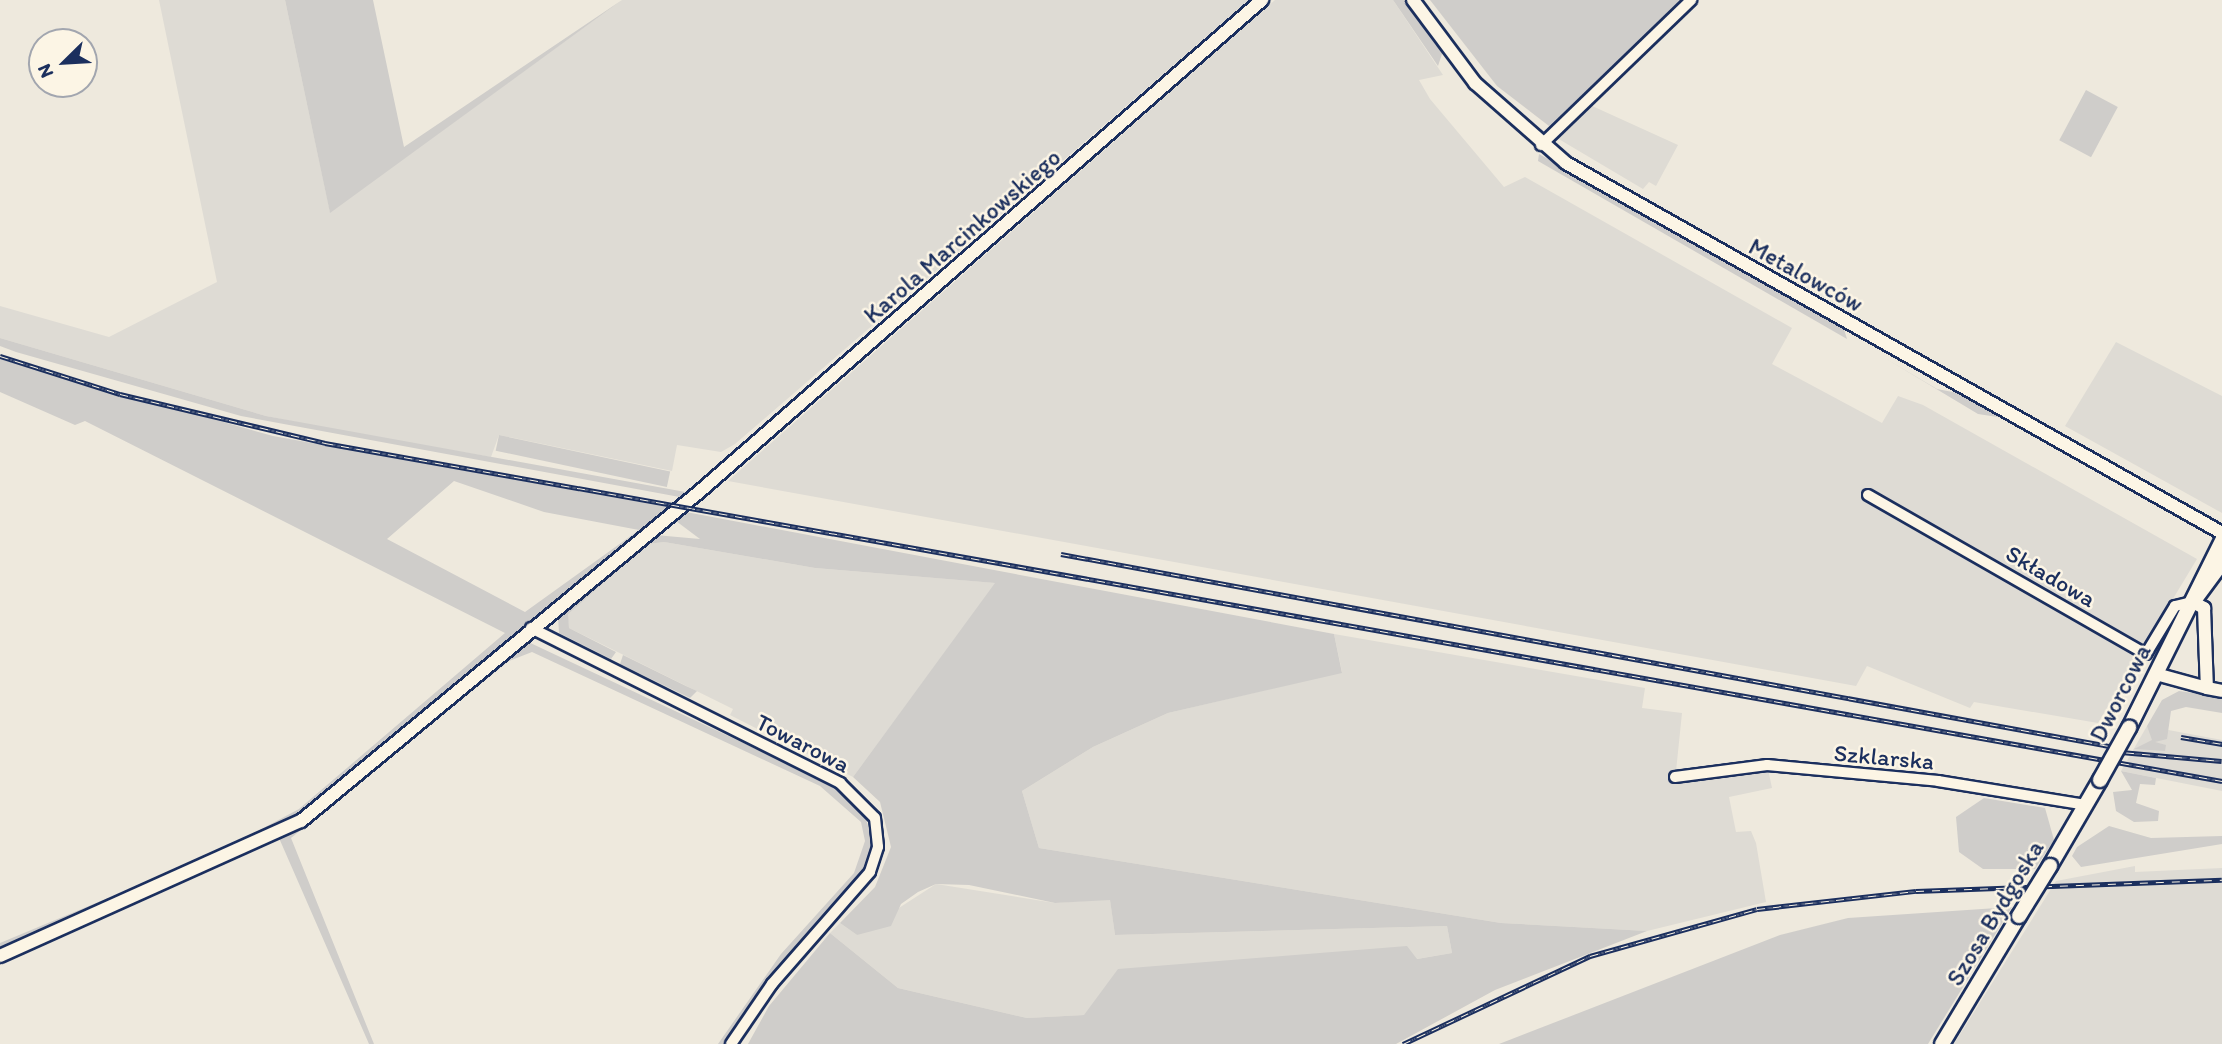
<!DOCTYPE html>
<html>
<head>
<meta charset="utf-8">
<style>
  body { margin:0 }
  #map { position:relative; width:2222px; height:1044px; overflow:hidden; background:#eee9dd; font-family:Itim,sans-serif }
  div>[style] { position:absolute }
  .built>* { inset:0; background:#dedbd4 }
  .green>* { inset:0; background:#cfcdca; transform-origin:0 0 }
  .roads { filter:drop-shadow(2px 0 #1b2f5e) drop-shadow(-2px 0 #1b2f5e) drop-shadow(0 2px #1b2f5e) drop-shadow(0 -2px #1b2f5e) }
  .minor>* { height:10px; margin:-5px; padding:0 5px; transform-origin:5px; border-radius:5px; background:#fcf5e5 }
  .tertiary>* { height:12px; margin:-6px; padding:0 6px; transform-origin:6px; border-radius:6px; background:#fcf5e5 }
  .secondary>* { height:14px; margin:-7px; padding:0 7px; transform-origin:7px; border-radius:7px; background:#fcf5e5 }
  .rail>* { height:5px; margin-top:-2.5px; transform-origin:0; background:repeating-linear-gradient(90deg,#fcf5e5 0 8px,#1b2f5e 0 16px); box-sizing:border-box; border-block:2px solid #1b2f5e }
  .bridges { filter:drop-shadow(2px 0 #1b2f5e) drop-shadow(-2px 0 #1b2f5e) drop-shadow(0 2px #1b2f5e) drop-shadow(0 -2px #1b2f5e) }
  .secondary-bridge>* { height:14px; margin:-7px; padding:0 7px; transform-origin:7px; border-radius:7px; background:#fcf5e5 }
  span { translate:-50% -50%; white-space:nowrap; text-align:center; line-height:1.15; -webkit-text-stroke:5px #fcf5e5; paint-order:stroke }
  .street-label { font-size:24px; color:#1b2f5e }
  .north { position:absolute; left:28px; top:28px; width:70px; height:70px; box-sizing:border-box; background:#fcf5e5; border:2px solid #a2a6af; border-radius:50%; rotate:246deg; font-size:19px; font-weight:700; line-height:28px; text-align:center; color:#1b2f5e }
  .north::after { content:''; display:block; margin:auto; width:24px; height:32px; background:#1b2f5e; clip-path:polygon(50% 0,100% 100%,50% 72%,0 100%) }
</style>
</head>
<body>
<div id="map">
  <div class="built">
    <div style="clip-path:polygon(159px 0,285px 0,330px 212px,622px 0,1249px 0,735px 444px,721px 452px,677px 445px,672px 471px,499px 435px,491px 457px,341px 431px,266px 416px,0 338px,0 306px,109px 337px,217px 282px)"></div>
    <div style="clip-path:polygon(1275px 0,1393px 0,1443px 75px,1419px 80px,1430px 99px,1504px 187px,1525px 177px,1792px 328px,1772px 364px,1882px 423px,1898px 396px,1923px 405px,2197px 559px,2098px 723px,1974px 702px,1970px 708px,1867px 666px,1856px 686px,728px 481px)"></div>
    <div style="clip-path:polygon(1590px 105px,1678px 145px,1656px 186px,1649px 182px,1643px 189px,1557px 138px)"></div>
    <div style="clip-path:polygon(2116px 342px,2222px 396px,2222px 513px,2065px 426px)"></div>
    <div style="clip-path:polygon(664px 542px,815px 568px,996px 583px,853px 777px,730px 715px,733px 709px,569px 628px,567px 614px,648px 544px)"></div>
    <div style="clip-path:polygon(1334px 634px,1645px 688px,1642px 708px,1682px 713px,1675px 781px,1768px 769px,1772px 788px,1729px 797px,1736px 832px,1751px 831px,1756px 843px,1766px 902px,1647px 931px,1501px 923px,1039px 848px,1022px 791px,1093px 747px,1168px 713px,1342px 672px)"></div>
    <div style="clip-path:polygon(2147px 726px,2222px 740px,2222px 791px,2121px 771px)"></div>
    <div style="clip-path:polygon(2135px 866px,2135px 872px,2222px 868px,2222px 1044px,1954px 1044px,2056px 881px)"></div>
    <div style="clip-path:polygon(936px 884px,1055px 903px,1110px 899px,1115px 935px,1447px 926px,1452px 953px,1084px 1015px,1027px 1018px,898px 988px,830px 933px,840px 923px,857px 935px)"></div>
  </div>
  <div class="green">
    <div style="clip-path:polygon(285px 0,373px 0,404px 147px,622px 0,330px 213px)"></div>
    <div style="clip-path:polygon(1393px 0,1407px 0,1443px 51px,1438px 66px)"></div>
    <div style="clip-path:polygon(1430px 0,1683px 0,1549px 126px,1497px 86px)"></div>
    <div style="left:2086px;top:90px;width:36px;height:57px;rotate:28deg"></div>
    <div style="clip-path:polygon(1539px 154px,1843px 326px,1847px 339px,1538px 161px)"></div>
    <div style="clip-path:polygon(0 338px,266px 416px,691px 493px,685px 498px,241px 416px,16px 352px,0 346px)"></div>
    <div style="clip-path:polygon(1883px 357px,1937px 389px,1963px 394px,2004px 418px,1978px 414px)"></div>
    <div style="clip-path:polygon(evenodd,0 359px,273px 436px,673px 508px,298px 818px,168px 879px,299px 809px,505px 633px,85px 421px,75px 425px,0 392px,0 359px,454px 481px,544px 512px,639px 530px,525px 612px,387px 539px,454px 481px)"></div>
    <div style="left:499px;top:435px;width:175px;height:16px;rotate:12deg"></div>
    <div style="clip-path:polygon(686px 512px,1334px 634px,1342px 673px,1168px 713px,1093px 747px,1022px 791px,1039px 848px,1501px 923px,1647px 931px,1495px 990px,1396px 1044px,748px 1044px,769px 1006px,830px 933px,898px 988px,1027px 1018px,1084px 1015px,1118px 969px,1407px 946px,1417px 959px,1452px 953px,1447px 926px,1115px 935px,1110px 900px,1055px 903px,969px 885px,936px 884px,918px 892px,901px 904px,891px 926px,857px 935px,840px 923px,875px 887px,891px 847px,880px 802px,853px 777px,995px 583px,815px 568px,664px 542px,648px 544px,568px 614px,569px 628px,616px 652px,611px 659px,559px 633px,558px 616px,655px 535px,700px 539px,676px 521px)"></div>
    <div style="clip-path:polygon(524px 640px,826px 782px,865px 814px,872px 842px,865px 867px,786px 958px,725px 1044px,718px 1044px,781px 954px,854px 873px,865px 841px,861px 822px,820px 786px,532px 652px,509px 661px,291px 838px,374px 1044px,369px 1044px,279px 838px)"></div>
    <div style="clip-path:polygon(623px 655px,686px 686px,697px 691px,690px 698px,620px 664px)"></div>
    <div style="clip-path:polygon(2179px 691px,2222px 697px,2222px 713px,2186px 707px,2171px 711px,2167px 739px,2155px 742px,2166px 745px,2165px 751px,2134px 749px,2152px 740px,2147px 726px,2162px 700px)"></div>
    <div style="clip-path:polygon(2121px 771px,2156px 778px,2155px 785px,2140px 784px,2136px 803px,2159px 811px,2158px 821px,2134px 822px,2116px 811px,2113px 792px,2132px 790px)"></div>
    <div style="clip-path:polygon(1984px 798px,2045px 808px,2054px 840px,2035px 869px,1983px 869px,1959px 852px,1956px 817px)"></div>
    <div style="clip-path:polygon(2109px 826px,2151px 838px,2222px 836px,2222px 844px,2081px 867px,2072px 856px,2077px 847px)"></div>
    <div style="clip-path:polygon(108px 898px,109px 904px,0 951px,0 943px)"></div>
    <div style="clip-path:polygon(2012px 907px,1928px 1044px,1499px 1044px,1780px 935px,1848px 918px)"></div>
  </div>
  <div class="roads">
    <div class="minor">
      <div style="left:1541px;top:145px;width:209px;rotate:-44deg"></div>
      <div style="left:1868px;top:495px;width:320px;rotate:29.8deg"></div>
      <div style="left:2146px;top:654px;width:56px;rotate:-58.9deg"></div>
      <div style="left:2175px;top:606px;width:18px;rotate:-13deg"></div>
      <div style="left:531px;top:628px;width:346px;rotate:26.6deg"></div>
      <div style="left:840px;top:783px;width:49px;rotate:45deg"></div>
      <div style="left:875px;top:818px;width:29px;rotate:84deg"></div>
      <div style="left:878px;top:847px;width:26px;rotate:108deg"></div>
      <div style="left:870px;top:872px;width:149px;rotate:131.2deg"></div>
      <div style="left:772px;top:984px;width:73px;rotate:124.3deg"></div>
      <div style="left:1675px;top:777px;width:93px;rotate:-7.4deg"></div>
      <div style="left:1767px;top:765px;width:172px;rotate:5.3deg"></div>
      <div style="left:1938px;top:781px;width:151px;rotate:9.2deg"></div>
    </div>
    <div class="tertiary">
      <div style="left:1413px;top:0;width:104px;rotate:53.2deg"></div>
      <div style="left:1475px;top:83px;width:121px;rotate:41.3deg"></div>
      <div style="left:1566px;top:163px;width:753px;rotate:29.42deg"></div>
      <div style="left:2193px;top:602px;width:13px;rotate:29deg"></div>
      <div style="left:2204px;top:608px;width:80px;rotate:87.9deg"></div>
      <div style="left:2207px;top:688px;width:15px;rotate:11deg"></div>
      <div style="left:2156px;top:674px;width:53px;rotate:15.4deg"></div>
      <div style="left:0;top:956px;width:330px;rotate:-24.2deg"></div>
      <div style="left:301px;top:821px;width:516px;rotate:-39.58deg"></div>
      <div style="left:699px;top:492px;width:748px;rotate:-41.15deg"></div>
    </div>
    <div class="secondary">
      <div style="left:2193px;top:602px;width:49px;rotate:-53.4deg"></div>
      <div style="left:2129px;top:728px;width:209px;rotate:-63.6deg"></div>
      <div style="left:2050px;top:866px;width:99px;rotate:-59.8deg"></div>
      <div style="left:1942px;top:1044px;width:149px;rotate:-59deg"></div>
    </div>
  </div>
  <div class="rail">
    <div style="left:0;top:356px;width:126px;rotate:17.6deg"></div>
    <div style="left:120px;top:394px;width:211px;rotate:13.4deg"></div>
    <div style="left:325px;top:443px;width:1927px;rotate:10.1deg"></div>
    <div style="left:1061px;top:554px;width:1077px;rotate:10.38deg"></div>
    <div style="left:2181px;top:737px;width:42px;rotate:9.7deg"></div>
    <div style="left:2110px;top:751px;width:112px;rotate:5.1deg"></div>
    <div style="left:1403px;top:1044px;width:207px;rotate:-25.2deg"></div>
    <div style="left:1590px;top:956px;width:173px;rotate:-15.7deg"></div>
    <div style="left:1757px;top:909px;width:160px;rotate:-6.5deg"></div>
    <div style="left:1916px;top:891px;width:306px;rotate:-2.1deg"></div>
  </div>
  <div class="bridges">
    <div class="secondary-bridge">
      <div style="left:2100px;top:780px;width:60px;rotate:-60.9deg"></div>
      <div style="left:2019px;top:916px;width:59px;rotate:-58.2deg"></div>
    </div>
  </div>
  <div class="street-label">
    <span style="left:962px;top:236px;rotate:-41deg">Karola Marcinkowskiego</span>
    <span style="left:1806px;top:275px;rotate:29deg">Metalowców</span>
    <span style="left:2051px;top:576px;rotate:30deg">Składowa</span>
    <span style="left:2120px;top:693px;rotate:-63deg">Dworcowa</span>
    <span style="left:803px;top:743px;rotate:27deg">Towarowa</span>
    <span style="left:1884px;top:757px;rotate:5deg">Szklarska</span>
    <span style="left:1995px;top:913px;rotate:-59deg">Szosa Bydgoska</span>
  </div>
  <div class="north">N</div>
</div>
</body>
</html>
